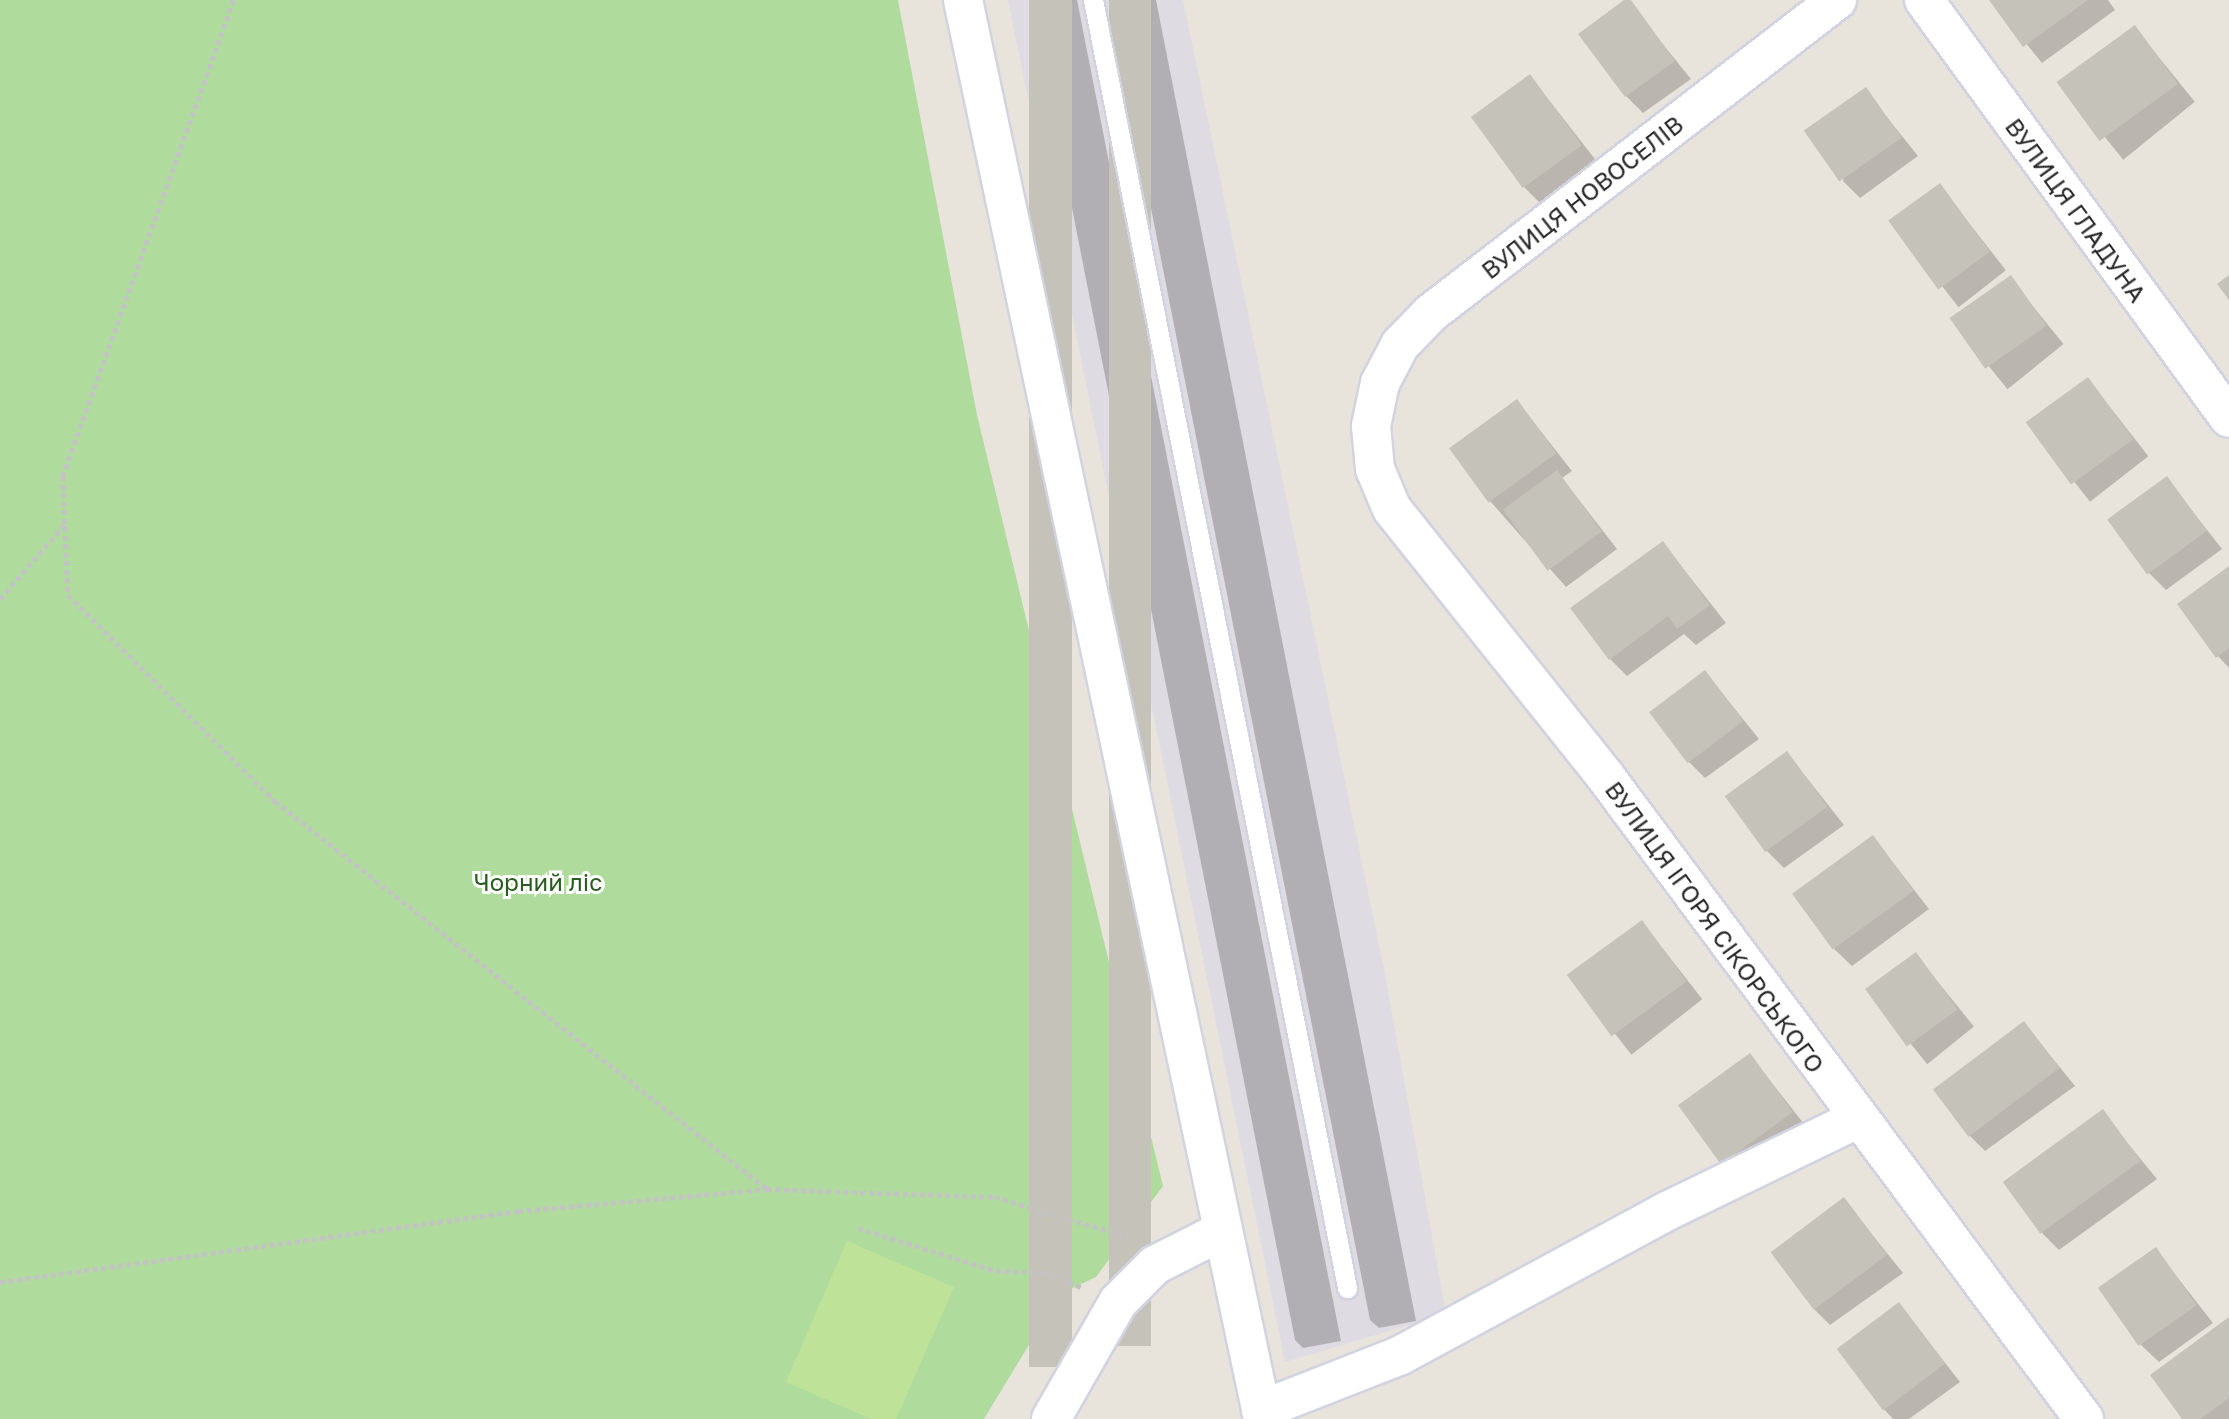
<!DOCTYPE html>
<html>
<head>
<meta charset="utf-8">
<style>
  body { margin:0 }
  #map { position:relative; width:2229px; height:1419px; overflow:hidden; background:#e9e4db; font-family:"Golos Text",sans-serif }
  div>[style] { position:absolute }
  .industrial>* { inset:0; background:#dedbe2 }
  .green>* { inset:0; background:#afdc9c }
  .pitch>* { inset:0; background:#bfe299 }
  .shadow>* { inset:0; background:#0003; transform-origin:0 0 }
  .building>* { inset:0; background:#c5c2ba; transform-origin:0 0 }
  .path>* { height:4.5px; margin-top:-2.25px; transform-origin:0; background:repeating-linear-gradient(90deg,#c3c3c3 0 5px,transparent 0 8.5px) }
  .roads { filter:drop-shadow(2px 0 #d1d3e0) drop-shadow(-2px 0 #d1d3e0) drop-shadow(0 2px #d1d3e0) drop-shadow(0 -2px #d1d3e0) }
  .service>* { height:19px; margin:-9.5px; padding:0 9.5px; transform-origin:9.5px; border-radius:9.5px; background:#fff }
  .minor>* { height:38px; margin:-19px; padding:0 19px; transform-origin:19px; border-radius:19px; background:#fff }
  .tertiary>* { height:38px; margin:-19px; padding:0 19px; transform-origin:19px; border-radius:19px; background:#fff }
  span { translate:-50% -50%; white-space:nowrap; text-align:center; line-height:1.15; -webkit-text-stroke:6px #fff; paint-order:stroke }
  .street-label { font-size:24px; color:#282828 }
  .park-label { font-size:24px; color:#2a5e20 }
</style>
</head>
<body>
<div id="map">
  <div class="industrial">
    <div style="clip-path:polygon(1008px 0,1183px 0,1385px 974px,1446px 1314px,1285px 1362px)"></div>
  </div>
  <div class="green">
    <div style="clip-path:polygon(0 0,898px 0,977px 415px,1163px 1186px,1096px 1277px,1060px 1294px,984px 1419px,0 1419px)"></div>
  </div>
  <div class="pitch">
    <div style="clip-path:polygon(847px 1241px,954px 1287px,896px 1419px,871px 1419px,786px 1382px)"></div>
  </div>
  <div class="shadow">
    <div style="clip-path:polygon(1031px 0,1077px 0,1341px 1341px,1303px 1348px,1295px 1340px)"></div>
    <div style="clip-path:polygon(1110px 0,1156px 0,1416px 1321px,1379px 1328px,1370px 1320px)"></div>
    <div style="clip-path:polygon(1627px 0,1691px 79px,1643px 113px,1626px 96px)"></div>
    <div style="clip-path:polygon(1991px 0,2108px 0,2115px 10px,2042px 63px)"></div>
    <div style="left:2135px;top:28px;width:95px;height:92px;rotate:51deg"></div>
    <div style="clip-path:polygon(1530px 76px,1598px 163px,1541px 204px,1524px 187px)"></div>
    <div style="clip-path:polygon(1865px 90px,1918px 156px,1860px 198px,1843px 181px)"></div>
    <div style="left:1940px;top:186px;width:107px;height:60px;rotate:52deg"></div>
    <div style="left:2010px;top:278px;width:85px;height:72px;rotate:51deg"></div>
    <div style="left:2088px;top:379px;width:98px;height:74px;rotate:52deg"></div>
    <div style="clip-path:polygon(1517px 401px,1572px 471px,1562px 478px,1617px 549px,1566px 587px,1490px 501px)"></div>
    <div style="clip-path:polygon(2167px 479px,2222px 549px,2166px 590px,2149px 573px)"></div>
    <div style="clip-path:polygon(1663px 543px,1726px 623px,1696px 645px,1684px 634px,1627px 676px,1610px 659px)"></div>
    <div style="clip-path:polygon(2229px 568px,2229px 668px,2218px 656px)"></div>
    <div style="clip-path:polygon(1705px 672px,1759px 739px,1705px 778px,1688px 761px)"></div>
    <div style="clip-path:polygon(1787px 753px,1844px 825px,1784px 868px,1767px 851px)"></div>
    <div style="clip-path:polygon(1873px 837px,1929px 909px,1852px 966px,1834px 949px)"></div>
    <div style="left:1642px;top:922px;width:98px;height:90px;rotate:52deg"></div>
    <div style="left:1916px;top:955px;width:92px;height:60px;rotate:51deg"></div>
    <div style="clip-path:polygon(2024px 1023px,2075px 1086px,1985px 1151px,1968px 1134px)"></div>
    <div style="left:1750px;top:1055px;width:95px;height:85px;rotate:52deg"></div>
    <div style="clip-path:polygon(2102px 1112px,2157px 1179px,2059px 1250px,2042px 1233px)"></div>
    <div style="clip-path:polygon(1844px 1200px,1903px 1273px,1830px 1325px,1813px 1308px)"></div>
    <div style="clip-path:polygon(2156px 1250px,2213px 1323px,2159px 1362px,2141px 1345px)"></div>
    <div style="clip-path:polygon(1899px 1304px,1960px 1382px,1909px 1419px,1893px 1419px,1883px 1408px)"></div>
    <div style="clip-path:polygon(2229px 1320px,2229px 1419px,2184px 1419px)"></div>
  </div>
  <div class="building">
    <div style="left:1029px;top:0;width:43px;height:1367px"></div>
    <div style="left:1109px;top:0;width:42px;height:1346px"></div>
    <div style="clip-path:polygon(1624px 0,1631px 0,1675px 61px,1625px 97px,1578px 34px)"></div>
    <div style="clip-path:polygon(1989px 0,2088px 0,2023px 47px)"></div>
    <div style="left:2135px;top:25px;width:73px;height:97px;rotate:54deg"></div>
    <div style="left:1530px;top:74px;width:88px;height:73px;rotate:54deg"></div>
    <div style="left:1866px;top:87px;width:62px;height:76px;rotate:55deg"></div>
    <div style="left:1940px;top:183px;width:85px;height:64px;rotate:54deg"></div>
    <div style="left:2011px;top:275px;width:62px;height:75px;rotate:55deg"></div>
    <div style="clip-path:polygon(2229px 275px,2229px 300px,2217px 284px)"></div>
    <div style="left:2088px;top:377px;width:77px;height:77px;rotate:54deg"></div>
    <div style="left:1517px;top:399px;width:67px;height:84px;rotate:54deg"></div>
    <div style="left:1557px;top:470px;width:76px;height:67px;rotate:54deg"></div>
    <div style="left:2167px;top:476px;width:68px;height:74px;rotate:54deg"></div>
    <div style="clip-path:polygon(1663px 541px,1710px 605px,1677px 629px,1668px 616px,1609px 660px,1570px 608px)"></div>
    <div style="clip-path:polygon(2229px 566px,2229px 648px,2216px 658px,2177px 604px)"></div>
    <div style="left:1705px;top:670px;width:64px;height:70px;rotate:53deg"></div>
    <div style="left:1787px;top:751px;width:69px;height:77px;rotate:54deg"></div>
    <div style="left:1873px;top:835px;width:69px;height:100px;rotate:54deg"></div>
    <div style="left:1642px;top:920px;width:76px;height:93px;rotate:54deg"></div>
    <div style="left:1916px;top:952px;width:71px;height:63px;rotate:54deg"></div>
    <div style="left:2024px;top:1021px;width:59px;height:114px;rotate:53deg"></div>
    <div style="left:1750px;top:1053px;width:73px;height:89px;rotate:54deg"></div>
    <div style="left:2103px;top:1109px;width:64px;height:124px;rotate:54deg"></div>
    <div style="left:1844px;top:1197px;width:72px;height:92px;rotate:53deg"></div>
    <div style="left:2156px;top:1247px;width:71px;height:71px;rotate:55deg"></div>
    <div style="left:1899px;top:1302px;width:77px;height:78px;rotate:53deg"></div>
    <div style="clip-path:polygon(2229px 1317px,2229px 1398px,2200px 1419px,2182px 1419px,2150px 1375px)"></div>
  </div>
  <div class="path">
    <div style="left:234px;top:0;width:506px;rotate:109.76deg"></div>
    <div style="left:63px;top:476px;width:119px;rotate:87.6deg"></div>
    <div style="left:68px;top:595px;width:292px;rotate:44.9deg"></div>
    <div style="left:275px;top:801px;width:627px;rotate:38.26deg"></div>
    <div style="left:0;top:599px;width:99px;rotate:-49.1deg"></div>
    <div style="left:858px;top:1228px;width:145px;rotate:17.3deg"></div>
    <div style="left:996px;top:1271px;width:49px;rotate:1.2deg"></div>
    <div style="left:1045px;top:1272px;width:39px;rotate:23deg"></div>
    <div style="left:0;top:1282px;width:523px;rotate:-7.8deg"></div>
    <div style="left:518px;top:1211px;width:250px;rotate:-5deg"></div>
    <div style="left:767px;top:1189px;width:228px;rotate:2deg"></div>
    <div style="left:995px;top:1197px;width:139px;rotate:16.7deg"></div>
  </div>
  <div class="roads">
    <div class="service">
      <div style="left:1093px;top:0;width:1313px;rotate:78.84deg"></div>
    </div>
    <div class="minor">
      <div style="left:1837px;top:0;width:513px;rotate:142.37deg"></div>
      <div style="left:1431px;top:313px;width:45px;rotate:134.1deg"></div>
      <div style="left:1400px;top:345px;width:43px;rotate:117.8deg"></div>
      <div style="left:1380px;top:383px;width:44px;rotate:101.8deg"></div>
      <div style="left:1371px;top:426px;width:43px;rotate:84.7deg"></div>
      <div style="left:1375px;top:469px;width:43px;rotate:67deg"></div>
      <div style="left:1392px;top:509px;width:342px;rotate:51.4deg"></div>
      <div style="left:1605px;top:776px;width:802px;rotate:53.32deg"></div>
      <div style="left:1924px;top:0;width:517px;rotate:53.88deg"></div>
      <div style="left:1261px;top:1410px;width:150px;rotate:-21.4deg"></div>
      <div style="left:1401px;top:1355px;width:302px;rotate:-28.4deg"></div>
      <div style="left:1667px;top:1211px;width:211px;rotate:-25.8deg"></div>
      <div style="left:1051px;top:1419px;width:135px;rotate:-60.2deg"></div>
      <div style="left:1118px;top:1302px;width:52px;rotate:-45deg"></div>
      <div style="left:1155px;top:1265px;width:75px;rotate:-26.9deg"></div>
    </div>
    <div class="tertiary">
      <div style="left:963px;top:0;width:1450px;rotate:78.06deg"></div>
    </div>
  </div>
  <div class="street-label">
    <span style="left:1582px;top:197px;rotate:-38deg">ВУЛИЦЯ НОВОСЕЛІВ</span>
    <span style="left:2076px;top:210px;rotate:54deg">ВУЛИЦЯ ГЛАДУНА</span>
    <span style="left:1715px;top:927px;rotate:54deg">ВУЛИЦЯ ІГОРЯ СІКОРСЬКОГО</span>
  </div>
  <div class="park-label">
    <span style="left:538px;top:882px">Чорний ліс</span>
  </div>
</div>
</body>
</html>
